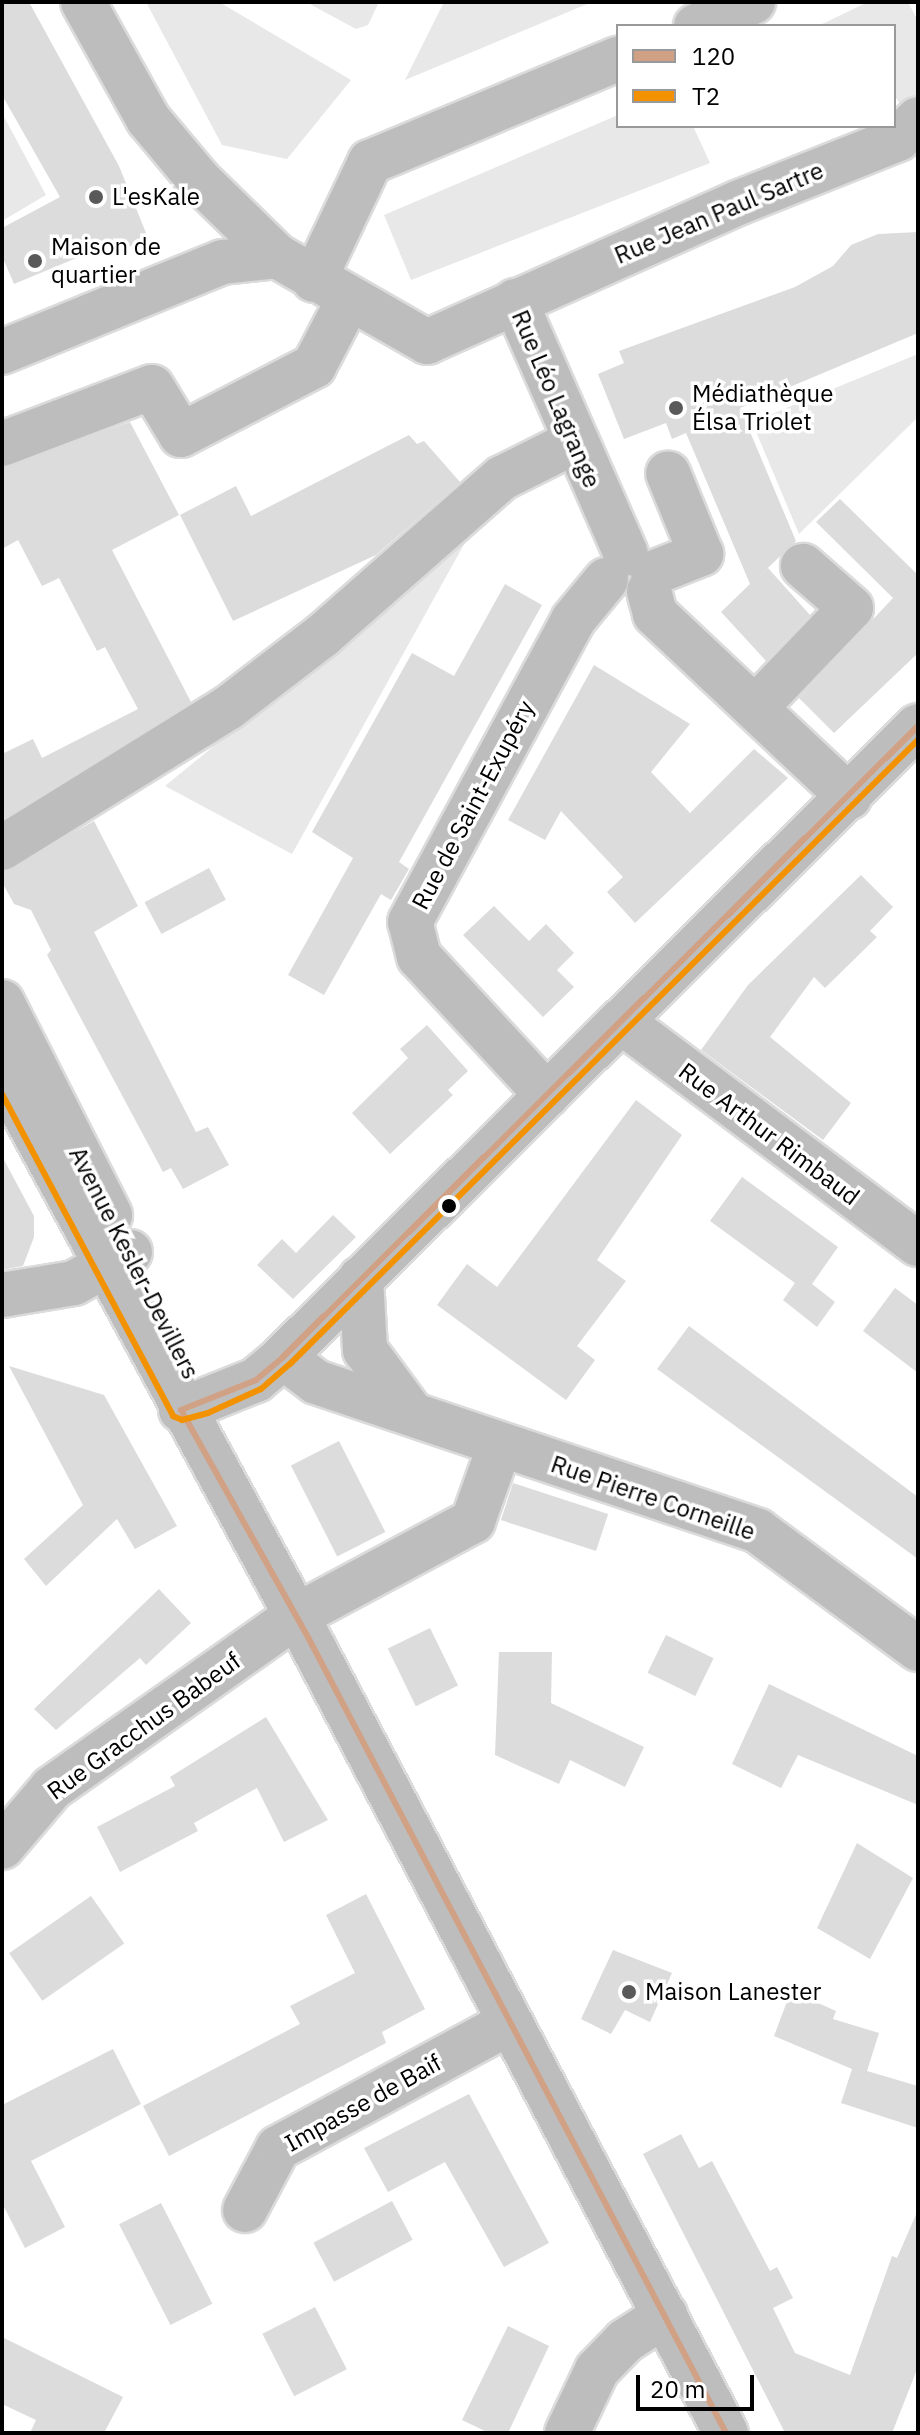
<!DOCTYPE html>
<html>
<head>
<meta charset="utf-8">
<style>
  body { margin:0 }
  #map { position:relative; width:920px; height:2435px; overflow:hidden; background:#fff; font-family:"IBM Plex Sans",sans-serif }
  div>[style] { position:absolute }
  .green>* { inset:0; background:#e8e8e8 }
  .building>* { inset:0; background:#dcdcdc; transform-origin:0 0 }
  .roads { filter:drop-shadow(2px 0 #dbdbdb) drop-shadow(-2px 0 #dbdbdb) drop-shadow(0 2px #dbdbdb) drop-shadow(0 -2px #dbdbdb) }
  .minor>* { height:44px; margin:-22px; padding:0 22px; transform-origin:22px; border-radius:22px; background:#bdbdbd }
  .major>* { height:44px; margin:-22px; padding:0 22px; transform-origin:22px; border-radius:22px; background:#bdbdbd }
  .bus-1>* { height:6px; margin:-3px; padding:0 3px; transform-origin:3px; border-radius:3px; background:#d1a185 }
  .bus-2>* { height:6px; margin:-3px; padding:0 3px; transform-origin:3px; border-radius:3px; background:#f39200 }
  .dots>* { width:22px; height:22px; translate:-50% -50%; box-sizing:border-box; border:4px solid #fff; border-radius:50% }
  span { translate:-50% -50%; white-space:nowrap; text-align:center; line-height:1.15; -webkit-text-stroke:7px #fff; paint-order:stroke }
  .poi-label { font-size:24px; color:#000 }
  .left { translate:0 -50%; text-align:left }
  .street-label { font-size:24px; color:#000 }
  .frame { position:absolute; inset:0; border:4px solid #000; pointer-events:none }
  .legend { position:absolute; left:616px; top:24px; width:280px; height:104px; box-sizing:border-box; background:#fff; border:2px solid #999; margin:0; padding:10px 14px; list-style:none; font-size:24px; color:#000 }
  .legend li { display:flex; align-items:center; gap:16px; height:40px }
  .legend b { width:40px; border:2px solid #999 }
  .scale { position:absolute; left:636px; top:2375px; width:118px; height:36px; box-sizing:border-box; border:4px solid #000; border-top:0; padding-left:10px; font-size:24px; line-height:28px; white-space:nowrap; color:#000; -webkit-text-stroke:6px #fff; paint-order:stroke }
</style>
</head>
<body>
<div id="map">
  <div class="green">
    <div style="clip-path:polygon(146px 2px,219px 2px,351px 80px,287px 159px,222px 145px)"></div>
    <div style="clip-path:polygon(306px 2px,379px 2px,368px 25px,356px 29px)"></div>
    <div style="clip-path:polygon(444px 2px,592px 2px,405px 80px)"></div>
    <div style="clip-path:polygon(868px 2px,908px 2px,918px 21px,918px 100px,906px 113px,894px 95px,894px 26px,818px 26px)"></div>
    <div style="clip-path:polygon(2px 113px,46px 195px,2px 221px)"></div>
    <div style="clip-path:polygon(618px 115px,618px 126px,693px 126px,710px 163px,411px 280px,384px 215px)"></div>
    <div style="clip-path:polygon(918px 354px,918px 417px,799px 534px,752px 422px)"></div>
    <div style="clip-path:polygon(467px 539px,292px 854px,165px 786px)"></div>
  </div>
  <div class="building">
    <div style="clip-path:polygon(2px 2px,29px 2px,119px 166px,146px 233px,124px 252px,91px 252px,14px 284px,2px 256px,2px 228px,60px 197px,2px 95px)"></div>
    <div style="clip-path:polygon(918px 232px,918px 333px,740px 408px,796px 541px,753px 582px,768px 568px,810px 615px,766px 661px,721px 612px,750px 584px,686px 433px,672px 439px,666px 423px,624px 439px,598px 374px,624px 363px,619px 351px,795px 287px,833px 266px,851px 245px,878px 234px)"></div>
    <div style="clip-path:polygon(130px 422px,179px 515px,112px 550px,191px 702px,2px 819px,2px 754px,33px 739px,42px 758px,138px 709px,105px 647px,97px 651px,59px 578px,42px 586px,18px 540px,2px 549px,2px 468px)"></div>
    <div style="clip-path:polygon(409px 435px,417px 444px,424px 441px,460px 482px,376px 555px,233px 621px,180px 515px,236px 486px,251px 516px)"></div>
    <div style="clip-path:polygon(840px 499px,918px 575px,918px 653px,834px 733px,799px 698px,893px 598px,816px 522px)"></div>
    <div style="clip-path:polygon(505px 584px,542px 605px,399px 862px,409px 869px,391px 900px,381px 894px,324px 995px,288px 975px,353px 858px,312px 832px,412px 653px,454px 676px)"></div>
    <div style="clip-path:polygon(594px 665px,690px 724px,651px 772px,690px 813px,754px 749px,788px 778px,635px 923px,607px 892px,623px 877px,561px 811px,545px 840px,508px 820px)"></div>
    <div style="clip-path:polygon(94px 821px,138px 906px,94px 932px,196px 1132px,208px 1127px,229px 1165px,183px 1189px,171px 1168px,163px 1172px,47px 955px,51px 950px,31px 910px,14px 904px,2px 882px,2px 873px)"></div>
    <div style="left:209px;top:868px;width:36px;height:73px;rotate:62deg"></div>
    <div style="clip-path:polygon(861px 875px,893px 907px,870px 931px,877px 937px,825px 988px,814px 977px,770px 1037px,851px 1103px,823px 1140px,701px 1050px,748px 985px)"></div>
    <div style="clip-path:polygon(494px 906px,529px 941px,546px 924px,574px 953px,557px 970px,574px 987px,543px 1017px,463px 935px)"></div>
    <div style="clip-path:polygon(427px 1025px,468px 1071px,448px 1090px,453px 1095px,390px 1154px,352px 1113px,408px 1058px,400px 1049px)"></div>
    <div style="clip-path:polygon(636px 1100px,682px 1135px,597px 1260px,626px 1281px,577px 1346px,595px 1360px,566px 1400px,437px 1305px,467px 1264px,497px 1287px)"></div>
    <div style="clip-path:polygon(2px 1156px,34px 1216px,34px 1237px,23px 1266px,2px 1270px)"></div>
    <div style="clip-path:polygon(742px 1177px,838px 1247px,812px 1284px,835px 1302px,817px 1327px,783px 1300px,795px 1283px,710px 1221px)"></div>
    <div style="clip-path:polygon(333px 1215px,356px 1237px,293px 1299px,257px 1265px,282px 1239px,296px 1253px)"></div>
    <div style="clip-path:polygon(895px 1288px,918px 1305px,918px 1373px,863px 1331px)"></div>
    <div style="clip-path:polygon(689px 1326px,918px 1497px,918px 1559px,657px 1369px)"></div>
    <div style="clip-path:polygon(9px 1366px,104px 1395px,177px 1526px,135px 1549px,117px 1519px,46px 1586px,24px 1559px,83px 1505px)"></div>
    <div style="left:339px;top:1441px;width:102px;height:54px;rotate:63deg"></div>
    <div style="left:513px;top:1483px;width:100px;height:39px;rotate:18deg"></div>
    <div style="clip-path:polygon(159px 1589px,191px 1623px,146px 1665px,140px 1658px,56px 1730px,34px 1709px)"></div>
    <div style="left:430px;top:1628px;width:64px;height:47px;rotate:64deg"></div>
    <div style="left:666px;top:1635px;width:53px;height:42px;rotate:26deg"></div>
    <div style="clip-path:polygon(499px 1652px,552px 1652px,551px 1703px,644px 1747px,625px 1787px,570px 1760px,559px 1784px,495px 1755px)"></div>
    <div style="clip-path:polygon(769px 1684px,918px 1756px,918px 1805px,798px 1755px,781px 1788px,732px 1764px)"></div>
    <div style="clip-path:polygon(266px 1717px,328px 1820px,284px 1842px,257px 1788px,194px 1823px,198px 1831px,120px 1872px,97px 1827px,175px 1786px,170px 1777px)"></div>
    <div style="clip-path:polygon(857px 1843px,913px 1878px,870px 1959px,817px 1928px)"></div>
    <div style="clip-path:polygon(366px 1894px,425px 2009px,382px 2032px,386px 2043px,169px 2156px,143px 2106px,300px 2024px,290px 2006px,355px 1973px,326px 1915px)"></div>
    <div style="left:91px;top:1896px;width:58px;height:100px;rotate:55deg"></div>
    <div style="clip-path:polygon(613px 1950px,672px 1973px,650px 2022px,625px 2010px,611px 2034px,581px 2019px)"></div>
    <div style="clip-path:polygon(791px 1991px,836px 2011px,833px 2019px,879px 2033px,867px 2071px,918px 2086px,918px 2128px,841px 2103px,852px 2069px,774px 2036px)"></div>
    <div style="clip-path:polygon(113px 2049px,141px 2104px,31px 2161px,65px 2227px,25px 2248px,2px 2203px,2px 2105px)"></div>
    <div style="clip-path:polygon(469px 2094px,549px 2243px,504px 2267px,445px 2162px,388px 2192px,364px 2148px)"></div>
    <div style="clip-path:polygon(681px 2134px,699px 2168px,712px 2161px,770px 2271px,777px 2267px,793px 2298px,773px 2308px,795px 2353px,850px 2375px,892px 2256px,897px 2258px,918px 2210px,918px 2367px,892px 2433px,785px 2433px,643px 2154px)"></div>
    <div style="left:392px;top:2201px;width:44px;height:89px;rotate:62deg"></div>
    <div style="left:161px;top:2203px;width:113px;height:47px;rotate:63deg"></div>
    <div style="left:315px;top:2307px;width:70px;height:59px;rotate:63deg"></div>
    <div style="clip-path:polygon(508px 2326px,549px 2346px,508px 2433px,489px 2433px,462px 2420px)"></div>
    <div style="clip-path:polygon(2px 2337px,123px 2397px,104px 2433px,30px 2433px,36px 2420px,2px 2404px)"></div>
  </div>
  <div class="roads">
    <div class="minor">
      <div style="left:83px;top:2px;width:134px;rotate:60.9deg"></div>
      <div style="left:148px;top:119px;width:80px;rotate:50.1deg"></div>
      <div style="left:199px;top:180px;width:109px;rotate:44.3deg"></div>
      <div style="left:277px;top:256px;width:173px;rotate:29.8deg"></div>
      <div style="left:427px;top:342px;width:343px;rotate:-24.1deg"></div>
      <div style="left:740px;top:202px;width:170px;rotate:-21.7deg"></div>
      <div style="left:898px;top:139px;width:28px;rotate:-45deg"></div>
      <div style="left:696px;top:26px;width:62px;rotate:-22.8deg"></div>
      <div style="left:314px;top:280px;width:131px;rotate:-64.6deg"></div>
      <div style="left:370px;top:162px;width:269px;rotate:-22.6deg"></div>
      <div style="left:515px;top:301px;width:276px;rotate:66.3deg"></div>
      <div style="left:2px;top:352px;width:239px;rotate:-22.2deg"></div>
      <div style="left:223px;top:262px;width:54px;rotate:-6.3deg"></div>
      <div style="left:2px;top:444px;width:160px;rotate:-20.8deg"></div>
      <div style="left:152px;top:387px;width:56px;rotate:58.9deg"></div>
      <div style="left:181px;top:435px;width:150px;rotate:-27.4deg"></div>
      <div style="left:314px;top:366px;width:73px;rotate:-62.4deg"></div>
      <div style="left:653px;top:573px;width:52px;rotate:-21.6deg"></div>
      <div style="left:701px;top:554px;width:87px;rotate:-112.2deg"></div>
      <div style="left:649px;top:591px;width:24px;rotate:75deg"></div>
      <div style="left:655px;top:614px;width:267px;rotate:43.3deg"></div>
      <div style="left:756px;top:707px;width:137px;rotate:-46.2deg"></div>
      <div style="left:851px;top:608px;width:64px;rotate:-138.8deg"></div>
      <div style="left:2px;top:848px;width:266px;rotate:-31.8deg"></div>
      <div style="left:228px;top:708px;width:118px;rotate:-37.5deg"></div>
      <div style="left:322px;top:636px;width:240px;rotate:-41.3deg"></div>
      <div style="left:502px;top:478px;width:83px;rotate:-26.6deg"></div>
      <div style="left:622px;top:1022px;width:370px;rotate:36.9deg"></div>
      <div style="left:547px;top:1095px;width:188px;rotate:-132.8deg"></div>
      <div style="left:419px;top:957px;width:36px;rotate:-104deg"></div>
      <div style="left:410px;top:922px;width:343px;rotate:-61.6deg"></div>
      <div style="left:573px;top:620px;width:52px;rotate:-50.5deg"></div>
      <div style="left:361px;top:1278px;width:72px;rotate:86.8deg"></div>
      <div style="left:365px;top:1350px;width:74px;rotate:53.7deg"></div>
      <div style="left:2px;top:1295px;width:73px;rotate:-9.5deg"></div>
      <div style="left:74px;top:1283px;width:64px;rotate:-29deg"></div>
      <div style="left:283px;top:1357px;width:41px;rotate:37.1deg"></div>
      <div style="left:316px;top:1382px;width:466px;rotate:18.6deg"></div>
      <div style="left:758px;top:1531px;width:199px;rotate:36.4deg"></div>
      <div style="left:181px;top:1410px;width:81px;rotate:-21.8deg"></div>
      <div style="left:256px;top:1380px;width:35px;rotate:-40deg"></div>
      <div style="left:283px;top:1357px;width:895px;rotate:-44.82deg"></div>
      <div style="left:2px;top:1847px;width:77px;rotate:-49.7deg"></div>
      <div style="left:52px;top:1788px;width:299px;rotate:-35.2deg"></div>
      <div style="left:296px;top:1616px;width:201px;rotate:-28.2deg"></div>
      <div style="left:473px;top:1521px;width:81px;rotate:-70.4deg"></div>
      <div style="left:245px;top:2210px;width:70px;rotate:-62deg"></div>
      <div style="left:278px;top:2148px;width:263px;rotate:-28.4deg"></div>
      <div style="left:567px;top:2433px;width:70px;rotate:-64.5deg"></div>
      <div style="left:597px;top:2370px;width:40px;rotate:-46deg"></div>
      <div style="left:625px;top:2341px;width:48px;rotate:-33deg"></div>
    </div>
    <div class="major">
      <div style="left:2px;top:1002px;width:239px;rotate:63.1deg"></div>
      <div style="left:2px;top:1073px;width:644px;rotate:61.52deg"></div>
      <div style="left:309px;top:1639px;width:897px;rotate:62.29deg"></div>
    </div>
  </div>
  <div class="bus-1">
    <div style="left:726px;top:2433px;width:897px;rotate:-117.71deg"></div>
    <div style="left:309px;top:1639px;width:262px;rotate:-119.2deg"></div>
    <div style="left:181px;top:1410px;width:81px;rotate:-21.8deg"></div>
    <div style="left:256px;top:1380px;width:35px;rotate:-40deg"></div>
    <div style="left:283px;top:1357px;width:895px;rotate:-44.82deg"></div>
  </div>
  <div class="bus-2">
    <div style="left:2px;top:1094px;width:365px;rotate:62deg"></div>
    <div style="left:173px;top:1416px;width:10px;rotate:24deg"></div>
    <div style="left:182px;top:1420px;width:27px;rotate:-15deg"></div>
    <div style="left:208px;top:1413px;width:58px;rotate:-24.4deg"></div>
    <div style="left:261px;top:1389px;width:38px;rotate:-41deg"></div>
    <div style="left:290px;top:1364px;width:885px;rotate:-44.82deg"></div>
  </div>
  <div class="dots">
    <div style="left:96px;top:197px;background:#595959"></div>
    <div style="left:35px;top:261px;background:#595959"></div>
    <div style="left:676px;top:408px;background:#595959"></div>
    <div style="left:449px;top:1206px;background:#000"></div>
    <div style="left:629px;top:1992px;background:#595959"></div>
  </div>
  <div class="poi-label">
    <span class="left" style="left:112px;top:197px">L'esKale</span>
    <span class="left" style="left:51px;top:261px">Maison de<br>quartier</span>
    <span class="left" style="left:692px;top:408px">Médiathèque<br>Élsa Triolet</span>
    <span class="left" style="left:645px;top:1992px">Maison Lanester</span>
  </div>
  <div class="street-label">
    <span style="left:719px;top:213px;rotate:-23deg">Rue Jean Paul Sartre</span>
    <span style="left:556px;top:399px;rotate:67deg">Rue Léo Lagrange</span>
    <span style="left:473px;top:805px;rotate:-62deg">Rue de Saint-Exupéry</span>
    <span style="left:769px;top:1134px;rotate:37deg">Rue Arthur Rimbaud</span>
    <span style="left:134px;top:1263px;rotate:63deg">Avenue Kesler-Devillers</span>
    <span style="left:653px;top:1498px;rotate:19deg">Rue Pierre Corneille</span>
    <span style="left:144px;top:1726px;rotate:-36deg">Rue Gracchus Babeuf</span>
    <span style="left:363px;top:2103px;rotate:-29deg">Impasse de Baif</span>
  </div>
  <div class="frame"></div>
  <ul class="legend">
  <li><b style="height:10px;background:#d1a185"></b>120</li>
  <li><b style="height:10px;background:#f39200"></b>T2</li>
  </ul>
  <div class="scale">20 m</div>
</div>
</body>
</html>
